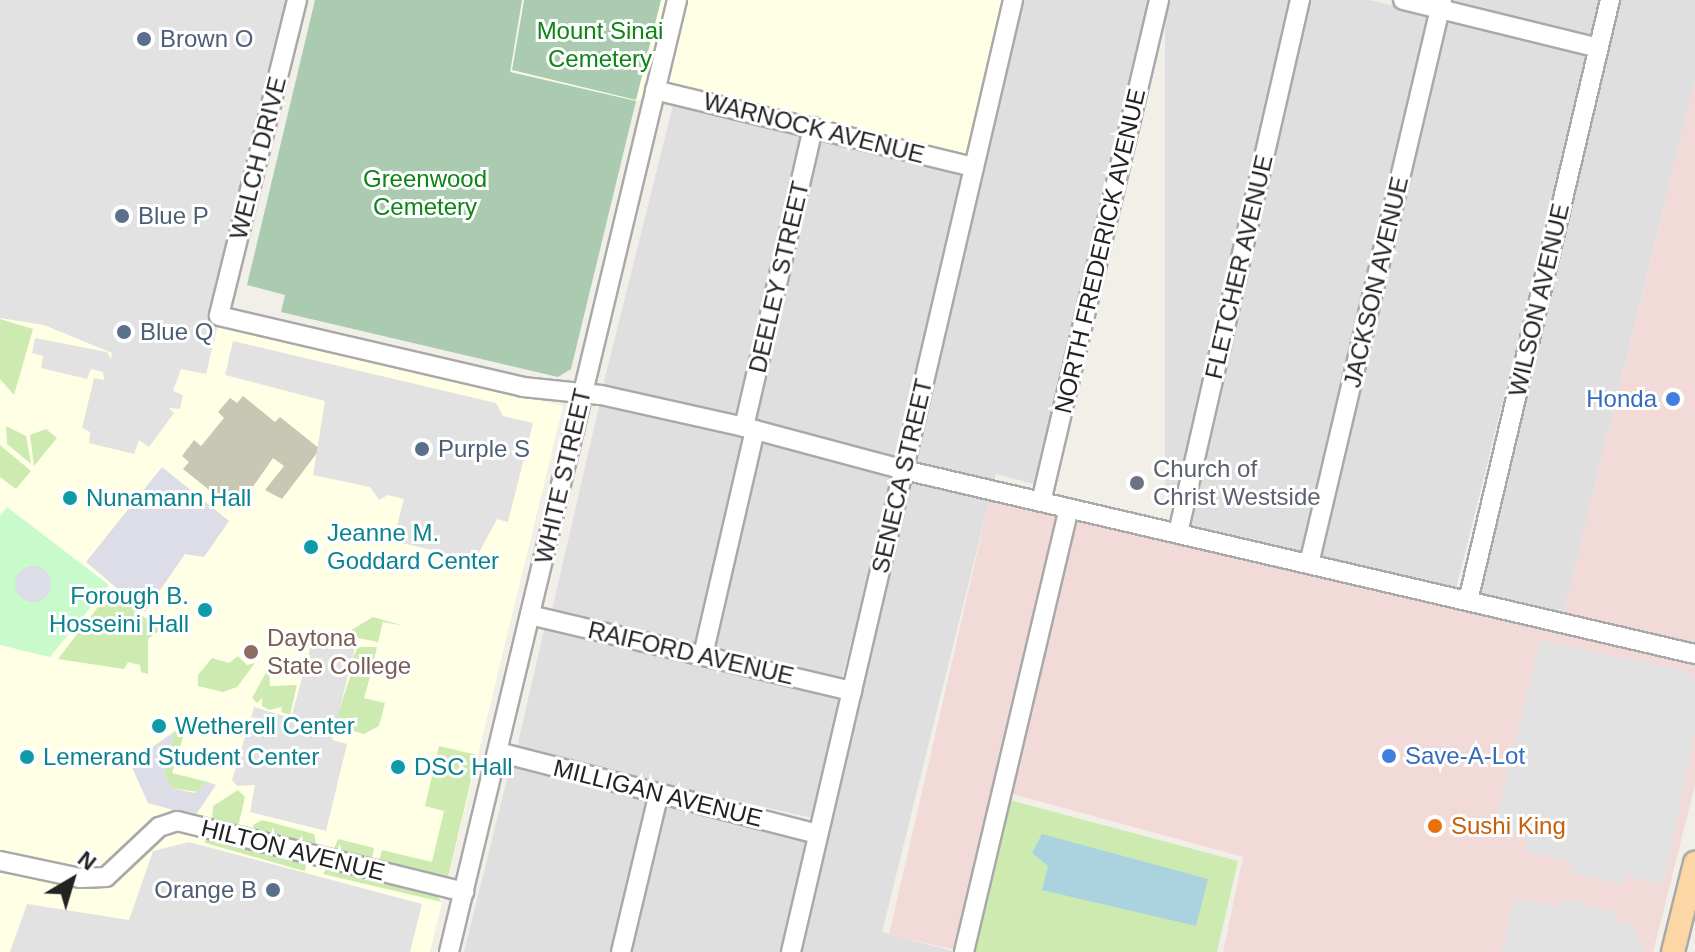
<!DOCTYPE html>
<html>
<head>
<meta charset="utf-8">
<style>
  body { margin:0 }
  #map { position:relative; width:1695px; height:952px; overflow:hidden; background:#f2efe9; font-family:Arial,sans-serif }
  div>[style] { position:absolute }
  .residential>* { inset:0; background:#e0dfdf; transform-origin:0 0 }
  .commercial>* { inset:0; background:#f2dad9; transform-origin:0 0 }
  .education>* { inset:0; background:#ffffe5 }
  .construction>* { inset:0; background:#c7c7b4 }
  .grass>* { inset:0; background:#cdebb0; transform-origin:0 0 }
  .cemetery>* { inset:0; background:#aacbaf }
  .park>* { inset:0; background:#c8facc }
  .parking>* { inset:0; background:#e2e2e2 }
  .plaza>* { inset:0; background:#dddde8 }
  .round { border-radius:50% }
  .water>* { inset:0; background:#aad3df }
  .roads { filter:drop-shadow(2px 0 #a9a9a9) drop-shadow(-2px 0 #a9a9a9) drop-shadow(0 2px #a9a9a9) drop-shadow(0 -2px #a9a9a9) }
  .minor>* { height:18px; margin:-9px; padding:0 9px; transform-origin:9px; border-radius:9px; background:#fff }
  .major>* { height:22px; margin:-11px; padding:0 11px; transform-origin:11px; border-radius:11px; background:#fcd6a4 }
  .dots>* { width:22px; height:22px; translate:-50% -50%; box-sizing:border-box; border:4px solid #fff; border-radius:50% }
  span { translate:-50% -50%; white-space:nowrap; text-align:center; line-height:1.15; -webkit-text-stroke:6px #fff; paint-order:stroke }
  .park-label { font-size:24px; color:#0c8416 }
  .service-label { font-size:24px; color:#4e5e75 }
  .left { translate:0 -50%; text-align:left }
  .right { translate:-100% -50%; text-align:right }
  .street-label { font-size:24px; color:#222 }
  .shop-label { font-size:24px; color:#366cbe }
  .worship-label { font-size:24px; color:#5b616d }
  .culture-label { font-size:24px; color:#0d838f }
  .education-label { font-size:24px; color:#785e54 }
  .food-label { font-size:24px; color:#c56008 }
  .north { position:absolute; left:32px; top:840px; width:80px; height:80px; -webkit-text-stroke:6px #fff; paint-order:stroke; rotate:38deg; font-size:22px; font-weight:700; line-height:32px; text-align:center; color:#222 }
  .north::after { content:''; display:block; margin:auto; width:28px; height:36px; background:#222; clip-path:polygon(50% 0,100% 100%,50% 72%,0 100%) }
</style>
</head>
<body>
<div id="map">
  <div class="residential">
    <div style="clip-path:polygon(1020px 0,1152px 0,1038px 485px,996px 474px,993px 483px,912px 464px)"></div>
    <div style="left:1165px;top:0;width:128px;height:502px"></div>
    <div style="clip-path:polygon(1307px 0,1369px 0,1432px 14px,1304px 555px,1187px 524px)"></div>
    <div style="clip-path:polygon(1449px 0,1603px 0,1593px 39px)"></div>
    <div style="clip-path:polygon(1617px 0,1695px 0,1695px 81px,1563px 615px,1476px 595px)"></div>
    <div style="left:1445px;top:17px;width:149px;height:556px;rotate:14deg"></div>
    <div style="left:674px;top:101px;width:135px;height:296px;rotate:14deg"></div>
    <div style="left:818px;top:136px;width:153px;height:293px;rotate:14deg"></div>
    <div style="left:600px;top:402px;width:151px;height:216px;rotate:13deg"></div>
    <div style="left:760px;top:438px;width:141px;height:218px;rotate:15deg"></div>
    <div style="clip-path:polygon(909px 478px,990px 497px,882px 932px,956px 952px,798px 952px)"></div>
    <div style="left:545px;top:626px;width:307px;height:127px;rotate:13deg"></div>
    <div style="clip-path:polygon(511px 763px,651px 799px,614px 952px,464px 952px)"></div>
    <div style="clip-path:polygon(664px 802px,810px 839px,784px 952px,628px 952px)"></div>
  </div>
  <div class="commercial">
    <div style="clip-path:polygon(1695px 81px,1695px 646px,1563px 615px)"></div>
    <div style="left:990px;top:497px;width:73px;height:449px;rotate:13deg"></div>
    <div style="clip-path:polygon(1073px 517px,1695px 661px,1695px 785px,1653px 952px,1223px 952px,1243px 857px,1009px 793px)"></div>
  </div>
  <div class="education">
    <div style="clip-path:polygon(0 0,208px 323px,563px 406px,430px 952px,0 952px)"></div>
    <div style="clip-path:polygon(523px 0,1005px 0,969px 155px,677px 85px,636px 101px,511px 71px)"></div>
  </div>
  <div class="construction">
    <div style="clip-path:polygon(243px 396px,275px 422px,280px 417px,320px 449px,282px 499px,265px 490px,284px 466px,273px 458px,241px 504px,234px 498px,228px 505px,183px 469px,189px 462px,182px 456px,194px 440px,201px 446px,224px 418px,218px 412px,230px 398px,237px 403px)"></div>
  </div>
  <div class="grass">
    <div style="clip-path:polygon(0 319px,33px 329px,14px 395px,0 379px)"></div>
    <div style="clip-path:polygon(6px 426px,26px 436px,31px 464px,7px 444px)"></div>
    <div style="clip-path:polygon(46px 429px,57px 438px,34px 466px,30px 435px)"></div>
    <div style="clip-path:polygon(0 445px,31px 471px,16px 489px,0 477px)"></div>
    <div style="clip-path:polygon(111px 590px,160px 630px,148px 639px,148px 674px,141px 672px,140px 665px,128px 662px,124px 669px,58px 659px)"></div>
    <div style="clip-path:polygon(373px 617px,404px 626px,383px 622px,378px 642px,343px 635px)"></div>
    <div style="clip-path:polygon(358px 647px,377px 647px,371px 672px,349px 665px)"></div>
    <div style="clip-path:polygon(238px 656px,247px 665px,255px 663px,237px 687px,223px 692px,198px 686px,198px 675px,212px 658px,229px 663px)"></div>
    <div style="clip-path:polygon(269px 667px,270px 686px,297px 685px,290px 715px,281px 712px,282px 707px,269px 710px,262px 706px,262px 698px,257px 703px,252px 698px)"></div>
    <div style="clip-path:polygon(351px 674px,370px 677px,364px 698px,385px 703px,379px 726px,364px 734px,334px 726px)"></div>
    <div style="clip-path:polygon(175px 731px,184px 734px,172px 773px,208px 782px,198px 792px,172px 788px,164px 774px)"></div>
    <div style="clip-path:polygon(439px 746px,477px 755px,448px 877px,378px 865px,382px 850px,432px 862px,444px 811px,425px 806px)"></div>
    <div style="clip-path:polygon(238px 790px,245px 797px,239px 823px,234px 827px,212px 821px,213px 806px)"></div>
    <div style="clip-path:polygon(1006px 799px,1238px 861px,1217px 952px,972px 952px)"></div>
    <div style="clip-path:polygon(262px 820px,314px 834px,316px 843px,255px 833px,253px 825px)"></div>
    <div style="left:207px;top:834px;width:104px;height:9px;rotate:16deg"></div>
    <div style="clip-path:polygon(338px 839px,374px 848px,371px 863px,333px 851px)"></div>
    <div style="clip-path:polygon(327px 867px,435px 893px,442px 902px,323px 874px)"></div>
  </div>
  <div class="cemetery">
    <div style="clip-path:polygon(315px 0,522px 0,510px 72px,636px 101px,571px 369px,558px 377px,281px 312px,285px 295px,247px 285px)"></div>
    <div style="clip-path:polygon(524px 0,661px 0,636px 100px,512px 70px)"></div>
  </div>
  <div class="park">
    <div style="clip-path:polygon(7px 507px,109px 585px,50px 657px,0 645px,0 516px)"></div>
  </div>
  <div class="parking">
    <div style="clip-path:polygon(0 0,297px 0,206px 374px,181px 369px,173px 391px,183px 395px,180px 409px,169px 408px,174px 413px,149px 447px,139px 440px,134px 454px,89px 443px,90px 432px,82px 428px,94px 378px,104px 380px,103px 372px,91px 369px,87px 379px,41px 368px,43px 356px,32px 353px,35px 338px,107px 352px,111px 359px,112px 353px,44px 325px,0 318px)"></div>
    <div style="clip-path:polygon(233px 341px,496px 403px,503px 416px,533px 423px,508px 522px,497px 519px,475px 560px,393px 541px,404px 499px,388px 495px,379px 500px,370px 487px,313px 475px,325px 401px,225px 375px)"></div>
    <div style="clip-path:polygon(314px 634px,356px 643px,332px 740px,347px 744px,326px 831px,250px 812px,255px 785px,237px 786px,232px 780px,254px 707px,291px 718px)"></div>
    <div style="clip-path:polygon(1540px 640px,1686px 671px,1695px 678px,1695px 733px,1664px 884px,1626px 876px,1624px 885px,1570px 872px,1573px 862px,1526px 851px,1528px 839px,1493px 833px)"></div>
    <div style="clip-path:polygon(189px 842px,422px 904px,410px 952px,10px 952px,27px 904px,129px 920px,153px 851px)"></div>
    <div style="clip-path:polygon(1514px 898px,1561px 908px,1564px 899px,1616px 912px,1617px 921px,1633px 923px,1644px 952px,1502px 952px)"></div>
  </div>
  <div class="plaza">
    <div style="clip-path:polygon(162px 467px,229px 521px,204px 557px,185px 554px,145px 612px,86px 562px)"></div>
    <div class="round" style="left:15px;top:566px;width:36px;height:36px"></div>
    <div style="clip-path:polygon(175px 731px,164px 774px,172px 788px,194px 793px,208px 782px,216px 785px,195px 816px,148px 803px,130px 763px)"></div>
  </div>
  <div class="water">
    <div style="clip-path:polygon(1042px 834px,1208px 879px,1196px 926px,1042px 890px,1048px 866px,1032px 853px)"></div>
  </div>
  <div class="roads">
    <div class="minor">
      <div style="left:297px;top:0;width:325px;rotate:103.9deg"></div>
      <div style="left:219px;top:316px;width:312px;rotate:13.1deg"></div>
      <div style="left:523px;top:387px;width:78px;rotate:5.9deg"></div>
      <div style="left:601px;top:395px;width:147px;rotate:12.6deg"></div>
      <div style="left:744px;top:427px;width:166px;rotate:15deg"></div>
      <div style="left:904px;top:470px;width:812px;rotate:13.1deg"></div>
      <div style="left:1403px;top:0;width:201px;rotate:13.8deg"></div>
      <div style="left:655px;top:90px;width:328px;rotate:13.6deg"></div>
      <div style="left:744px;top:427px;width:308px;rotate:-77deg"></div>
      <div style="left:1041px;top:502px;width:516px;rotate:-76.77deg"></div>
      <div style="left:1178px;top:533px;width:547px;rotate:-77.11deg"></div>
      <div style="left:1309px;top:564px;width:579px;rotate:-76.73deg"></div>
      <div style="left:1468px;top:601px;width:618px;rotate:-76.71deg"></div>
      <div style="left:530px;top:615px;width:331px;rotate:13.3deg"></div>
      <div style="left:703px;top:655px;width:231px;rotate:-77deg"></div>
      <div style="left:498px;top:752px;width:330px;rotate:14.4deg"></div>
      <div style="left:0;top:861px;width:82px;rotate:12deg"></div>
      <div style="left:80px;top:878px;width:26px;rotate:-2deg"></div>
      <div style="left:106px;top:877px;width:73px;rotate:-43.3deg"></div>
      <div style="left:159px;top:827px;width:19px;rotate:-18deg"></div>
      <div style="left:177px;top:821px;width:296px;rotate:13.9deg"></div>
      <div style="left:449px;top:952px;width:979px;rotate:-76.53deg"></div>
      <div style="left:621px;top:952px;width:163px;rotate:-76.6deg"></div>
      <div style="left:791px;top:952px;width:978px;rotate:-76.87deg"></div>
      <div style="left:964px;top:952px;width:456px;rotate:-76.7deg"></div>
    </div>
    <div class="major">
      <div style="left:1673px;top:952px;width:92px;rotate:-76.1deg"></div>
    </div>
  </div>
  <div class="dots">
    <div style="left:144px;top:39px;background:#5c6f8a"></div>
    <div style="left:122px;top:216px;background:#5c6f8a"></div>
    <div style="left:124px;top:332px;background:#5c6f8a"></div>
    <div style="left:1673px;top:399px;background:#3f7fe0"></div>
    <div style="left:422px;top:449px;background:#5c6f8a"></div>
    <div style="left:1137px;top:483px;background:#6b7280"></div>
    <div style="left:70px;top:498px;background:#0f9aa8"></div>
    <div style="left:311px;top:547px;background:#0f9aa8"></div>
    <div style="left:205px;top:610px;background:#0f9aa8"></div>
    <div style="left:251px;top:652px;background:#8d6e63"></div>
    <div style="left:159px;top:726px;background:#0f9aa8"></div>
    <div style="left:1389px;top:756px;background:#3f7fe0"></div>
    <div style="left:27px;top:757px;background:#0f9aa8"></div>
    <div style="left:398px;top:767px;background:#0f9aa8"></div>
    <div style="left:1435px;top:826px;background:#e8710a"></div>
    <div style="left:273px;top:890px;background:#5c6f8a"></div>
  </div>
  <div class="park-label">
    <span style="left:600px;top:45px">Mount Sinai<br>Cemetery</span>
    <span style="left:425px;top:193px">Greenwood<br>Cemetery</span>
  </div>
  <div class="service-label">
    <span class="left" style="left:160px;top:39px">Brown O</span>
    <span class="left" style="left:138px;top:216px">Blue P</span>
    <span class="left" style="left:140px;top:332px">Blue Q</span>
    <span class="left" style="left:438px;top:449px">Purple S</span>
    <span class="right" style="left:257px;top:890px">Orange B</span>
  </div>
  <div class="street-label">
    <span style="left:814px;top:128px;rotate:14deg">WARNOCK AVENUE</span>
    <span style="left:258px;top:158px;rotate:-76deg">WELCH DRIVE</span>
    <span style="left:1100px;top:251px;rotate:-77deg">NORTH FREDERICK AVENUE</span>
    <span style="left:1239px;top:267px;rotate:-77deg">FLETCHER AVENUE</span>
    <span style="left:779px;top:277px;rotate:-77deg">DEELEY STREET</span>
    <span style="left:1376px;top:282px;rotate:-77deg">JACKSON AVENUE</span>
    <span style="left:1539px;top:300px;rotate:-77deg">WILSON AVENUE</span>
    <span style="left:563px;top:476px;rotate:-77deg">WHITE STREET</span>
    <span style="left:902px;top:476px;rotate:-77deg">SENECA STREET</span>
    <span style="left:691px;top:653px;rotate:13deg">RAIFORD AVENUE</span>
    <span style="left:658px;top:793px;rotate:14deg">MILLIGAN AVENUE</span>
    <span style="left:293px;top:850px;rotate:14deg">HILTON AVENUE</span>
  </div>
  <div class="shop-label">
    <span class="right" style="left:1657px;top:399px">Honda</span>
    <span class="left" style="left:1405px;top:756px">Save-A-Lot</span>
  </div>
  <div class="worship-label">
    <span class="left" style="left:1153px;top:483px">Church of<br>Christ Westside</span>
  </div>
  <div class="culture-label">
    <span class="left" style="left:86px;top:498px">Nunamann Hall</span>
    <span class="left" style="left:327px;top:547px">Jeanne M.<br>Goddard Center</span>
    <span class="right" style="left:189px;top:610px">Forough B.<br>Hosseini Hall</span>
    <span class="left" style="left:175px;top:726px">Wetherell Center</span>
    <span class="left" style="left:43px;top:757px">Lemerand Student Center</span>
    <span class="left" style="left:414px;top:767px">DSC Hall</span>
  </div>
  <div class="education-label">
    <span class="left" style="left:267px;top:652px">Daytona<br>State College</span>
  </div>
  <div class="food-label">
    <span class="left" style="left:1451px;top:826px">Sushi King</span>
  </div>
  <div class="north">N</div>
</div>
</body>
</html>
